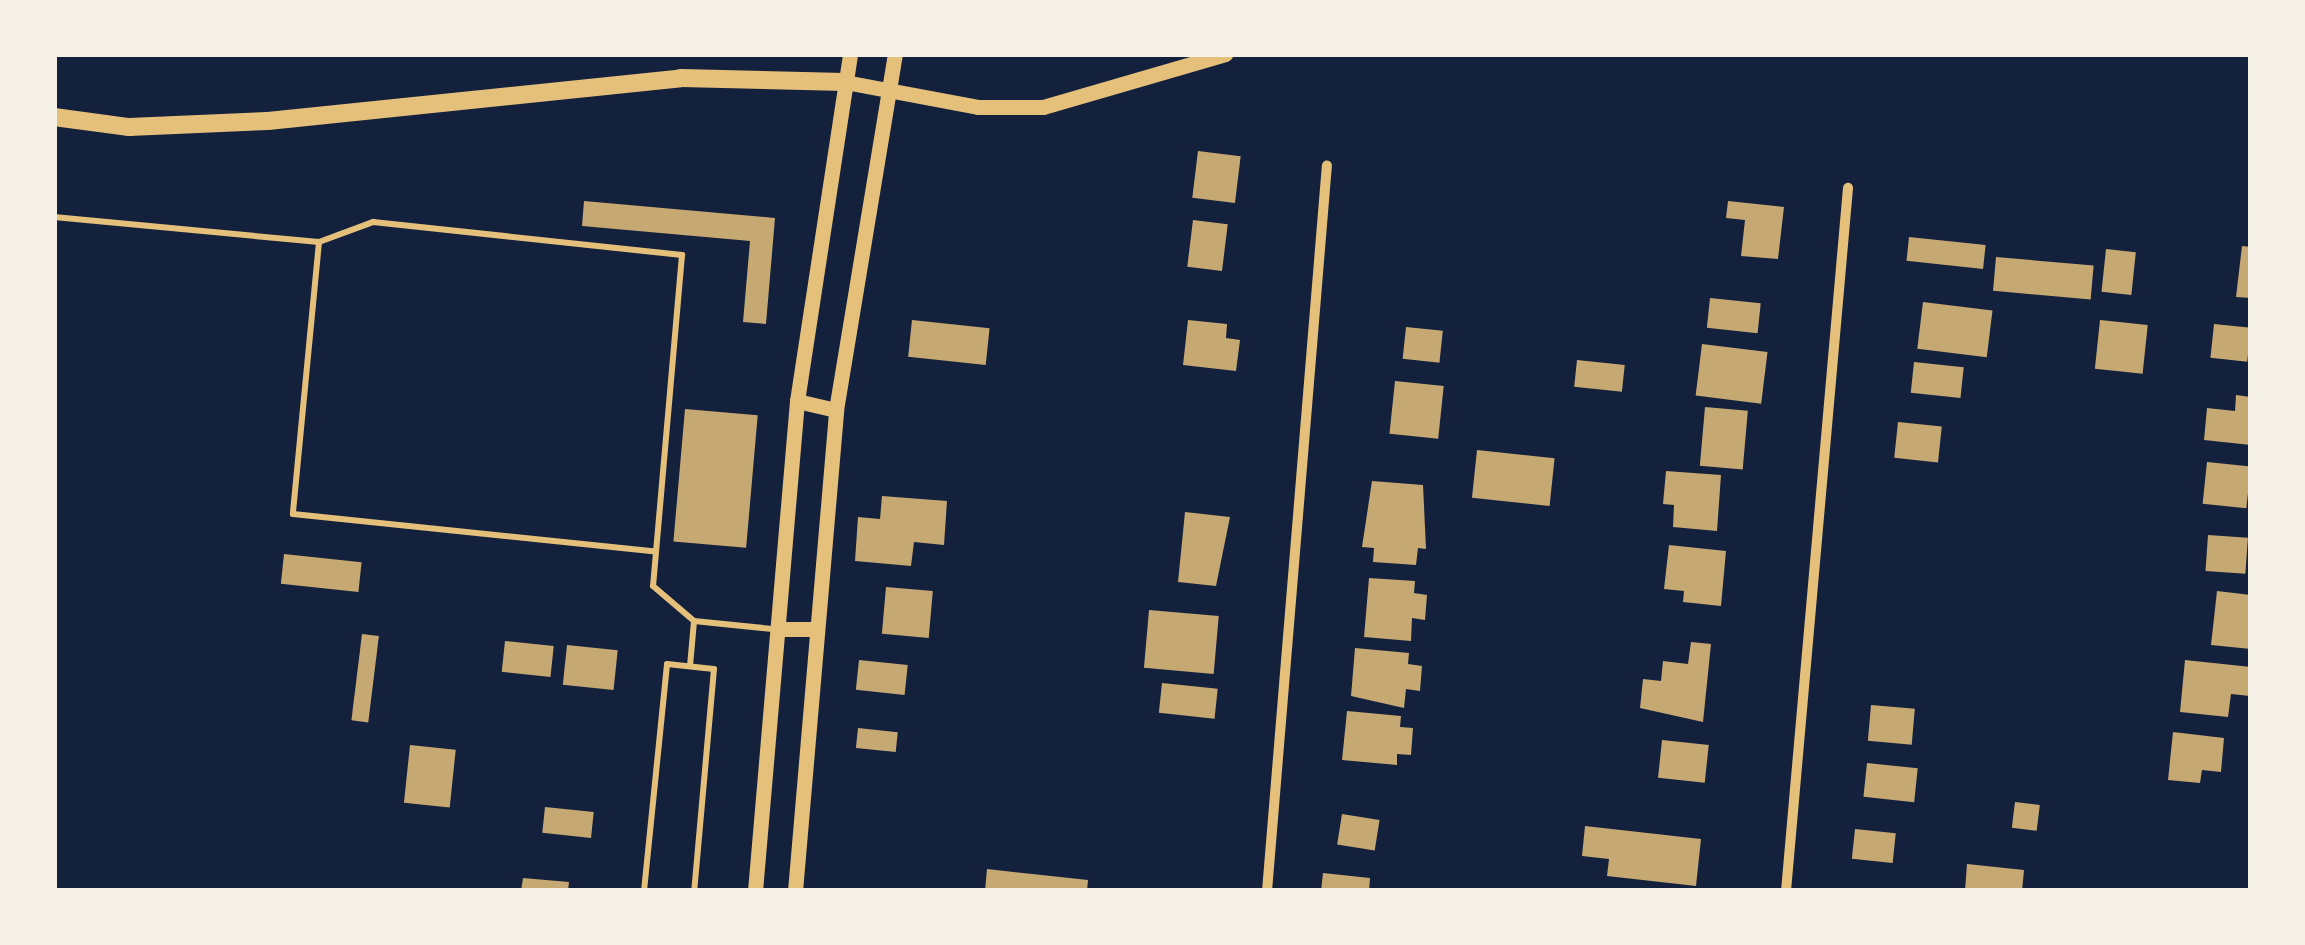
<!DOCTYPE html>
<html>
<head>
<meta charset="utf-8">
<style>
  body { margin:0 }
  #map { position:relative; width:2305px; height:945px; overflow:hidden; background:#14213d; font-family:Quicksand,sans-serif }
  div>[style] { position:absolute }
  .building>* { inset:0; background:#c6a872; transform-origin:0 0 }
  .service>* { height:6px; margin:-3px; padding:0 3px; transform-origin:3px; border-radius:3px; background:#e5c07b }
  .minor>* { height:10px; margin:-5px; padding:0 5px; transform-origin:5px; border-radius:5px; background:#e5c07b }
  .secondary>* { height:15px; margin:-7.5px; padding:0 7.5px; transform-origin:7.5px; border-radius:7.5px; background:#e5c07b }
  .motorway>* { height:18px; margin:-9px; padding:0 9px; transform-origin:9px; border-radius:9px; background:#e5c07b }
  span { translate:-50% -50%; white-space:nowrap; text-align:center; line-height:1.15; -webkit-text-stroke:12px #f6f1e7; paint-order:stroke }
  .frame { position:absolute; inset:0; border:57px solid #f6f1e7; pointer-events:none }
</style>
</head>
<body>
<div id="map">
  <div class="building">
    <div style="left:1198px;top:151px;width:43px;height:47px;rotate:7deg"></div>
    <div style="clip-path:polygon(584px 201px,775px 218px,766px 324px,743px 322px,750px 241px,582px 226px)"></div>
    <div style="clip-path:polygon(1728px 201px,1784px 207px,1778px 259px,1741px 256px,1745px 220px,1726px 218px)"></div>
    <div style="left:1193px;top:220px;width:35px;height:47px;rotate:7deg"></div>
    <div style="left:1909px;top:237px;width:77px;height:24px;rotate:6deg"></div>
    <div style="clip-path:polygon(2242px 246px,2251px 247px,2251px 298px,2236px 297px)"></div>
    <div style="left:2106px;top:249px;width:30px;height:43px;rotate:6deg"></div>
    <div style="left:1996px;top:257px;width:98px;height:34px;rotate:5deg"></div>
    <div style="left:1710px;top:298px;width:51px;height:30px;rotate:6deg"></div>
    <div style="left:1923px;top:302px;width:70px;height:47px;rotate:7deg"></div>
    <div style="left:912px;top:320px;width:78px;height:37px;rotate:6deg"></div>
    <div style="clip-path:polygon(1188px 320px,1227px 324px,1226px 338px,1240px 340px,1236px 371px,1183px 365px)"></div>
    <div style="left:2100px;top:320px;width:48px;height:49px;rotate:6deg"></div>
    <div style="left:2214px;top:324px;width:37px;height:34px;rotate:6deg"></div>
    <div style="left:1406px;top:327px;width:37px;height:32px;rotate:6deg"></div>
    <div style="left:1702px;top:344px;width:66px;height:52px;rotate:7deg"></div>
    <div style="left:1577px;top:360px;width:48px;height:27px;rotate:6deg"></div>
    <div style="left:1914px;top:362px;width:50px;height:31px;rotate:6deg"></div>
    <div style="left:1395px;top:381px;width:49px;height:53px;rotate:6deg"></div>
    <div style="clip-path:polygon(2236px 395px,2251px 397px,2251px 445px,2204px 440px,2207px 408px,2235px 411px)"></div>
    <div style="left:1705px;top:407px;width:43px;height:59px;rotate:5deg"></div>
    <div style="left:685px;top:409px;width:73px;height:133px;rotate:5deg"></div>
    <div style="left:1898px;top:422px;width:44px;height:36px;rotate:6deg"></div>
    <div style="left:1477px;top:450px;width:78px;height:48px;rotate:6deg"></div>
    <div style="left:2207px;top:462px;width:44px;height:42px;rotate:6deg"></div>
    <div style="clip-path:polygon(1666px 471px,1721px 475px,1717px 531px,1673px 527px,1674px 505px,1663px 504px)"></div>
    <div style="clip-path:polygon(1372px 481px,1423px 485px,1426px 549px,1418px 548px,1416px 565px,1373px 562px,1374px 548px,1362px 547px)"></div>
    <div style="clip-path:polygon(882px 496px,947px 501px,944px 545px,914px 542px,911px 566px,855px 561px,858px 517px,880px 519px)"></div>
    <div style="clip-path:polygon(1185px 512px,1230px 517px,1216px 586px,1178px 582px)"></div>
    <div style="left:2208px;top:535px;width:40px;height:36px;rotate:4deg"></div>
    <div style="clip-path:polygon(1669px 545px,1726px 551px,1721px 606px,1683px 602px,1684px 591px,1664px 589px)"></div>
    <div style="left:284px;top:554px;width:78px;height:30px;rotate:6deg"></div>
    <div style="clip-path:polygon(1369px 578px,1415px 581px,1414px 593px,1427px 595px,1425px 620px,1412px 618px,1411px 641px,1364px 637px)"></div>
    <div style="left:886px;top:587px;width:47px;height:47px;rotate:5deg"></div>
    <div style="clip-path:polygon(2217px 591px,2251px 595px,2251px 649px,2211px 645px)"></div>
    <div style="left:1149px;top:610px;width:70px;height:58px;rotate:5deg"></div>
    <div style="left:362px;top:634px;width:17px;height:87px;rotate:7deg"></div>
    <div style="left:505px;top:641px;width:49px;height:31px;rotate:6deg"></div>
    <div style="clip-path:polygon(1691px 642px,1711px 644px,1703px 722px,1640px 708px,1643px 679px,1661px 681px,1663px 661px,1688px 664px)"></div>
    <div style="left:567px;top:645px;width:51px;height:40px;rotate:6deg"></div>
    <div style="clip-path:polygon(1355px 648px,1409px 653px,1408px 664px,1422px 666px,1420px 691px,1406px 689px,1404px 708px,1351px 696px)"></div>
    <div style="left:859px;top:660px;width:49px;height:30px;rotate:6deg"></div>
    <div style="clip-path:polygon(2185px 660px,2251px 667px,2250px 696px,2231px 694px,2228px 717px,2180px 712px)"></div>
    <div style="left:1162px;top:683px;width:56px;height:30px;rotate:6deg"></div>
    <div style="left:1871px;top:705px;width:44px;height:36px;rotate:5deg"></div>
    <div style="clip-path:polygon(1347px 711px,1401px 716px,1400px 727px,1413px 728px,1411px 755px,1397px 754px,1397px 765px,1342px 760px)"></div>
    <div style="left:858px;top:728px;width:40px;height:20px;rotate:6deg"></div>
    <div style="clip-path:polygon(2173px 732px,2224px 738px,2221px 772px,2202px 770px,2200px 783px,2168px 780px)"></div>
    <div style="left:1662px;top:740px;width:47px;height:38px;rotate:6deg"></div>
    <div style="left:410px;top:745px;width:46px;height:58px;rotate:6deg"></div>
    <div style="left:1867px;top:763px;width:51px;height:34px;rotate:6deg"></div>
    <div style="left:2015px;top:802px;width:25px;height:26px;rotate:7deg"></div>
    <div style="left:545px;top:807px;width:49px;height:26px;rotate:6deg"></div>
    <div style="left:1342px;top:814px;width:38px;height:31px;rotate:9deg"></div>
    <div style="clip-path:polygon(1585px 826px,1701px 839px,1696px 886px,1607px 876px,1609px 859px,1582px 856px)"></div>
    <div style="left:1855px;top:829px;width:41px;height:30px;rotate:6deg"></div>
    <div style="clip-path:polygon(1967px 864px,2024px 870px,2022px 891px,1965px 891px)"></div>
    <div style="clip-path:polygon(987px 869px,1088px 880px,1087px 891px,985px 891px)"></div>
    <div style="clip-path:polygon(1323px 873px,1370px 878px,1369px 891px,1321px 891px)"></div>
    <div style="clip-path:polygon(523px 878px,569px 882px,568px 891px,521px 891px)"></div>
  </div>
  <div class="service">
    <div style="left:54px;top:217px;width:266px;rotate:5.4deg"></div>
    <div style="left:319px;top:242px;width:58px;rotate:-20.3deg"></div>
    <div style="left:373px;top:222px;width:311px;rotate:6.1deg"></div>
    <div style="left:682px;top:255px;width:332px;rotate:95deg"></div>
    <div style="left:653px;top:586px;width:54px;rotate:40.5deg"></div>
    <div style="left:694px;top:621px;width:79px;rotate:5.8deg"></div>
    <div style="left:319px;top:242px;width:273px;rotate:95.5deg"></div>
    <div style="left:293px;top:514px;width:362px;rotate:5.9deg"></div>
    <div style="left:690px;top:666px;width:45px;rotate:-84.9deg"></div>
    <div style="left:644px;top:891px;width:228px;rotate:-84.2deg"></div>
    <div style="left:667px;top:664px;width:47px;rotate:6.1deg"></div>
    <div style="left:714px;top:669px;width:223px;rotate:95.1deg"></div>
  </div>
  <div class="minor">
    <div style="left:1267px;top:891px;width:728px;rotate:-85.28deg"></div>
    <div style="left:1786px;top:891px;width:706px;rotate:-84.96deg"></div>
  </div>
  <div class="secondary">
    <div style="left:845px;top:82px;width:135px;rotate:10.6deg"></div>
    <div style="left:978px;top:107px;width:65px"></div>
    <div style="left:1043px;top:107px;width:190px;rotate:-16.2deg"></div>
    <div style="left:797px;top:401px;width:40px;rotate:13deg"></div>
    <div style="left:778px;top:629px;width:39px"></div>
    <div style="left:755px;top:891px;width:492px;rotate:-85.1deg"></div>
    <div style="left:797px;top:401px;width:351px;rotate:-81.3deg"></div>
    <div style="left:795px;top:891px;width:483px;rotate:-85.1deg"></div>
    <div style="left:836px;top:410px;width:361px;rotate:-80.6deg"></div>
  </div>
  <div class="motorway">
    <div style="left:54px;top:117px;width:76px;rotate:7.6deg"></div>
    <div style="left:129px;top:127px;width:139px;rotate:-2.5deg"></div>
    <div style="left:268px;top:121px;width:415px;rotate:-5.9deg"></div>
    <div style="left:681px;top:78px;width:164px;rotate:1.4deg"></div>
  </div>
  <div class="frame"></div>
</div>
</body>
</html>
